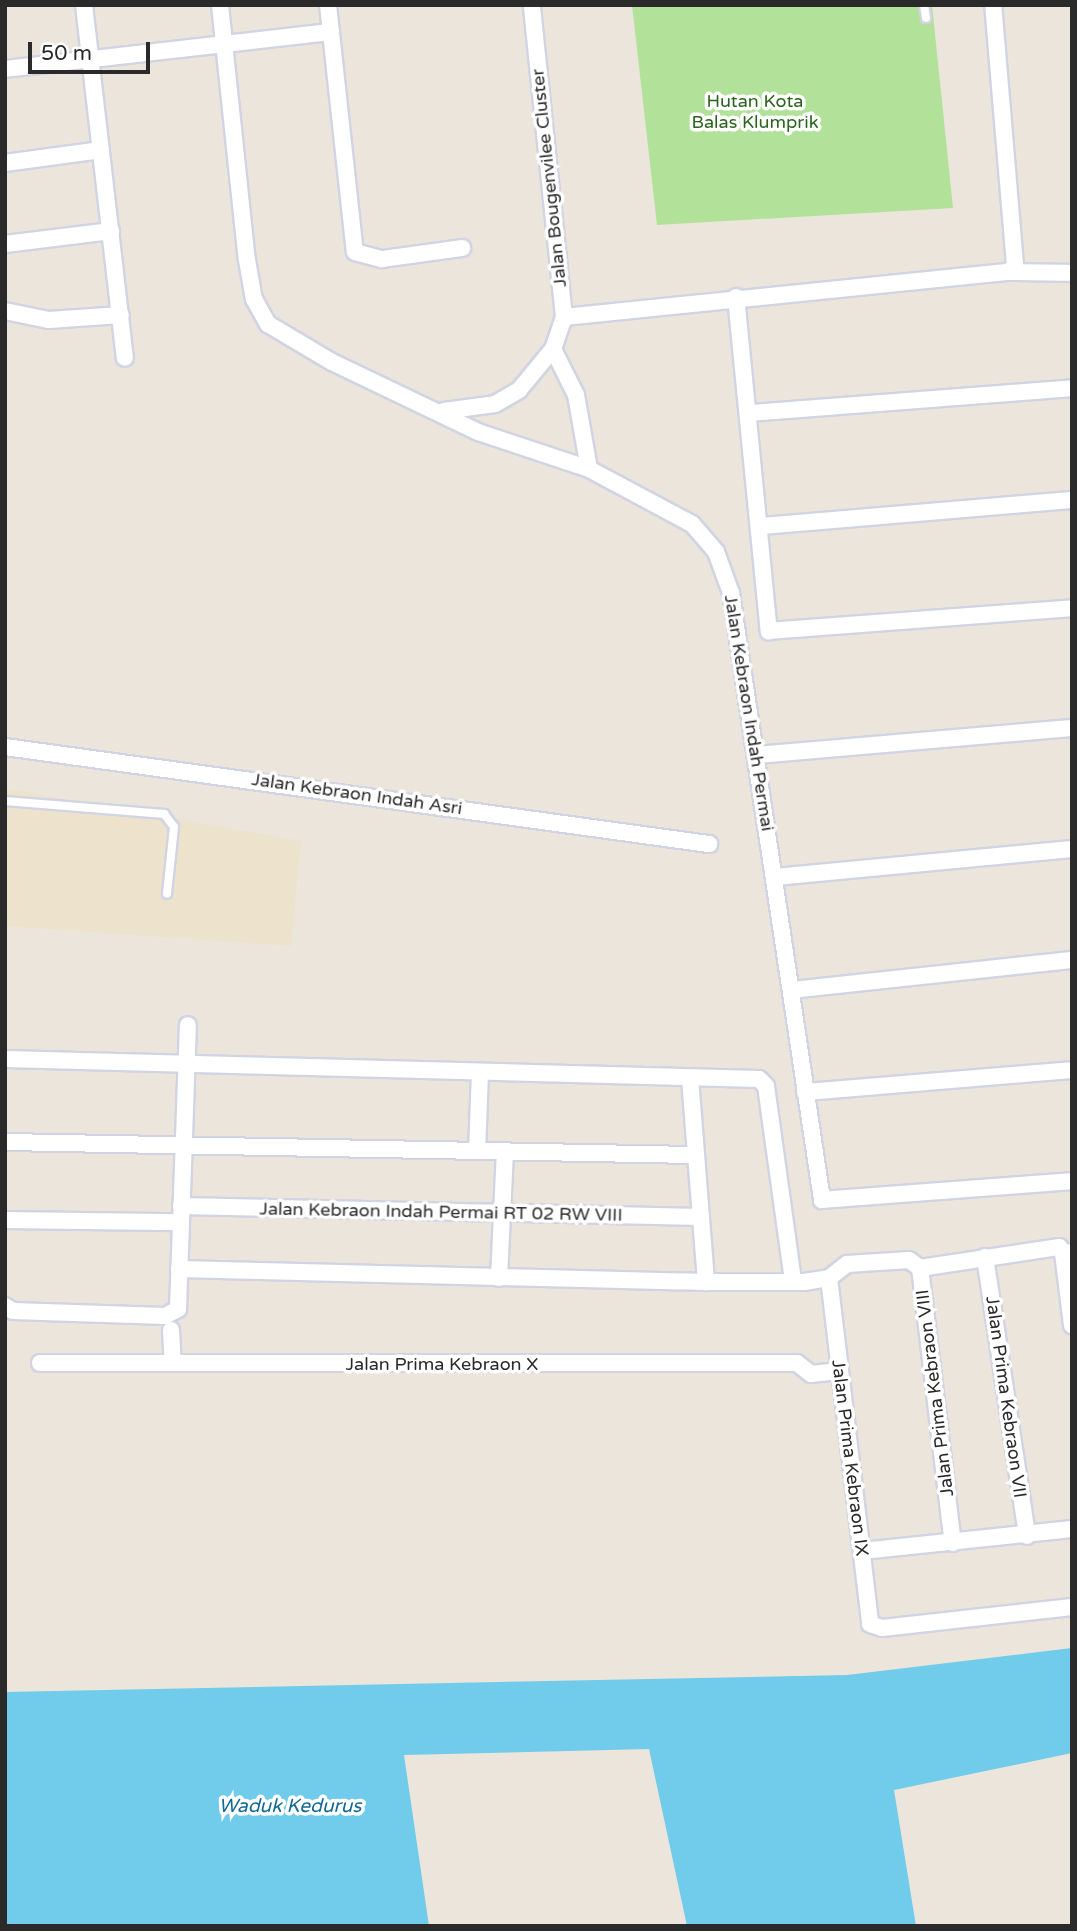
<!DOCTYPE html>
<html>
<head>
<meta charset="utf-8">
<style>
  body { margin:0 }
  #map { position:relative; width:1077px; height:1931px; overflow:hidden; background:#ebe5dc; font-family:"Varela Round",sans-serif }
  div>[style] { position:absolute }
  .education>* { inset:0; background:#ede2cb }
  .green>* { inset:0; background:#b2e199 }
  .water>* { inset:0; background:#71cbeb }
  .roads { filter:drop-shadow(2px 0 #d1d4e2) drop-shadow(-2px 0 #d1d4e2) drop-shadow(0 2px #d1d4e2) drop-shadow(0 -2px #d1d4e2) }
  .service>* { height:8px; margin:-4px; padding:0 4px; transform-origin:4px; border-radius:4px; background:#fff }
  .minor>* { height:16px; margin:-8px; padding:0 8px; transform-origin:8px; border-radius:8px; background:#fff }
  span { translate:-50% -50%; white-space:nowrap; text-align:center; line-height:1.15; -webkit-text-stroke:7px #fff; paint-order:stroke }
  .park-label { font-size:18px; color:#2b641c }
  .street-label { font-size:18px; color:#2a2a2a }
  .water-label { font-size:19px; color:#116996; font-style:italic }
  .frame { position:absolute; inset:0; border:7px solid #2a2a2a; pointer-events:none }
  .scale { position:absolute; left:28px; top:42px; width:122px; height:32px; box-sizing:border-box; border:4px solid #2a2a2a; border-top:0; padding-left:9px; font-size:21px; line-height:24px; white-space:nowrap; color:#2a2a2a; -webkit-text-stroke:5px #fff; paint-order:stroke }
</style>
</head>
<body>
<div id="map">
  <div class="education">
    <div style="clip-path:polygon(5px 788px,301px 841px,291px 946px,5px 926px)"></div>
  </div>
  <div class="green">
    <div style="clip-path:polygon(632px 5px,932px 5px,953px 208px,657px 225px)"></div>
  </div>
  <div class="water">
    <div style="clip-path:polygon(1072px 1648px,1072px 1753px,894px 1790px,916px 1926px,687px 1926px,649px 1749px,404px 1755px,429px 1926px,5px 1926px,5px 1692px,847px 1675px)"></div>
  </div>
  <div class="roads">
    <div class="service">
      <div style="left:924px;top:5px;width:13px;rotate:81deg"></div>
      <div style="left:5px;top:801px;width:160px;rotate:4.7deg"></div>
      <div style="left:164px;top:814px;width:16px;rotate:52deg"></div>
      <div style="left:174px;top:827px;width:67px;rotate:96deg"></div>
    </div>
    <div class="minor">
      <div style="left:84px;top:5px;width:355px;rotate:83.4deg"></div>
      <div style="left:220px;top:5px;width:256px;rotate:84deg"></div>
      <div style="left:247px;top:260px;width:40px;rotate:80deg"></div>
      <div style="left:254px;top:299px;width:29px;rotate:61deg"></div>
      <div style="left:268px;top:324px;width:74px;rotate:30.7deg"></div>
      <div style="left:332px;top:362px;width:162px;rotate:25.6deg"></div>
      <div style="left:478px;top:432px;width:117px;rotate:18.4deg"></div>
      <div style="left:589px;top:469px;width:117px;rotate:28.1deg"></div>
      <div style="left:692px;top:524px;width:37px;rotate:49deg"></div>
      <div style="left:716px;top:552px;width:44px;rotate:69.9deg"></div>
      <div style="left:731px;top:593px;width:614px;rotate:81.47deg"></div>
      <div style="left:822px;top:1200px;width:251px;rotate:-4.3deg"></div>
      <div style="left:328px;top:5px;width:248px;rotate:83.8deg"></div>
      <div style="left:355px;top:252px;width:28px;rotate:15deg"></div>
      <div style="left:382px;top:259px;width:81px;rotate:-7.8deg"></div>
      <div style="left:5px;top:69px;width:328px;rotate:-6.5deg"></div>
      <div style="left:5px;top:163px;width:97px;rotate:-7.7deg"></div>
      <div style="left:5px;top:244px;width:107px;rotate:-7deg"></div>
      <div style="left:1009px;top:272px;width:63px;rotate:0.9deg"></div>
      <div style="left:736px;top:297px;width:336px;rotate:84.4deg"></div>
      <div style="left:769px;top:631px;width:304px;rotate:-4.3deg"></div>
      <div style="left:5px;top:311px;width:45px;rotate:11.6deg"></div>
      <div style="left:49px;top:320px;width:72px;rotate:-4deg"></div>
      <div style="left:564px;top:317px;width:447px;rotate:-5.8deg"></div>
      <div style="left:1009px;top:272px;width:9px;rotate:-49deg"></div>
      <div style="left:1015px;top:265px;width:261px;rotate:-94.8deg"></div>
      <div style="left:553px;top:349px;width:51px;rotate:63.4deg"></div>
      <div style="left:576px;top:395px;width:75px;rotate:80deg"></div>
      <div style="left:444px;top:411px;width:51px;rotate:-7.8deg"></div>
      <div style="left:495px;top:404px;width:28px;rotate:-30deg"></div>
      <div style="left:519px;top:390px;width:53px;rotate:-50.3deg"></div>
      <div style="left:553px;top:349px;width:34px;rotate:-71deg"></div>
      <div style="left:564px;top:317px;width:314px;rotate:-95.9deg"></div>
      <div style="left:750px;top:413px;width:323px;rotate:-4.4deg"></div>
      <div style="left:761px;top:526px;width:312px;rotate:-4.8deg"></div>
      <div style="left:5px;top:747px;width:711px;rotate:7.85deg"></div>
      <div style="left:756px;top:755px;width:317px;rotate:-4.9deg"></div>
      <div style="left:775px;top:877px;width:298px;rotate:-5.4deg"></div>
      <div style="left:791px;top:990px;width:283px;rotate:-6.1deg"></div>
      <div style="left:5px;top:1059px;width:754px;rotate:1.52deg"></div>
      <div style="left:759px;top:1079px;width:10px;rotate:45deg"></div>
      <div style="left:766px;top:1086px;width:197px;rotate:82.1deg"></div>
      <div style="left:690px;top:1078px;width:205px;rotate:85.5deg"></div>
      <div style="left:805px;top:1092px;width:268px;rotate:-4.7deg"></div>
      <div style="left:5px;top:1142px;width:691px;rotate:1.08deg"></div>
      <div style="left:477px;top:1151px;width:79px;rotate:-87.8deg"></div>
      <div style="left:181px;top:1206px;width:520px;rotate:1.21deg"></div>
      <div style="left:5px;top:1220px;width:176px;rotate:0.7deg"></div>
      <div style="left:1072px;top:1252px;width:9px;rotate:174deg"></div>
      <div style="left:1063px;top:1253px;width:73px;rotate:82.9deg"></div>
      <div style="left:985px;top:1257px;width:282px;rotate:81.4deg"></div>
      <div style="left:920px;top:1268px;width:277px;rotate:83.2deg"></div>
      <div style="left:920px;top:1268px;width:141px;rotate:-8.6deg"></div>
      <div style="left:1059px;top:1247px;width:7px;rotate:56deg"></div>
      <div style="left:179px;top:1269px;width:527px;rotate:1.41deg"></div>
      <div style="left:706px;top:1282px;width:98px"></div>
      <div style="left:804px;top:1282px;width:25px;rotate:-9deg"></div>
      <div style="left:829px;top:1278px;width:23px;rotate:-38deg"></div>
      <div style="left:847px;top:1264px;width:62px;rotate:-3.7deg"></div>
      <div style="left:909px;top:1260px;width:14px;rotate:36deg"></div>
      <div style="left:499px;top:1278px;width:127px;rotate:-87.3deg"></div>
      <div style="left:829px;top:1278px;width:348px;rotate:83.2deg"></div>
      <div style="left:870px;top:1624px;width:13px;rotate:18deg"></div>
      <div style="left:882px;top:1628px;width:191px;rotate:-6.3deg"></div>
      <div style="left:5px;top:1306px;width:9px;rotate:32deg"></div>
      <div style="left:13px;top:1311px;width:152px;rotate:1.9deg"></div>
      <div style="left:165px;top:1316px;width:15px;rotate:-28deg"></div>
      <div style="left:178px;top:1309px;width:284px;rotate:-88deg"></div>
      <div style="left:171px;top:1330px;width:33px;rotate:87deg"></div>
      <div style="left:40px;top:1363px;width:757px"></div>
      <div style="left:797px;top:1363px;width:18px;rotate:38deg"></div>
      <div style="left:811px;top:1374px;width:28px;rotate:-6deg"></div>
      <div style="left:862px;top:1551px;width:211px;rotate:-6deg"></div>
    </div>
  </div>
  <div class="park-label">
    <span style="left:755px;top:112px">Hutan Kota<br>Balas Klumprik</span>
  </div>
  <div class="street-label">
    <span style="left:549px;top:178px;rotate:-96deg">Jalan Bougenvilee Cluster</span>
    <span style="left:749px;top:713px;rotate:81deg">Jalan Kebraon Indah Permai</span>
    <span style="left:357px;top:794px;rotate:8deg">Jalan Kebraon Indah Asri</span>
    <span style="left:441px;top:1212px;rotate:1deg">Jalan Kebraon Indah Permai RT 02 RW VIII</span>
    <span style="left:442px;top:1364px">Jalan Prima Kebraon X</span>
    <span style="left:935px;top:1393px;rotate:-97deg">Jalan Prima Kebraon VIII</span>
    <span style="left:1006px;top:1397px;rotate:82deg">Jalan Prima Kebraon VII</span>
    <span style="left:850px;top:1458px;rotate:83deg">Jalan Prima Kebraon IX</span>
  </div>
  <div class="water-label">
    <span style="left:290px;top:1807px">Waduk Kedurus</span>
  </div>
  <div class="frame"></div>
  <div class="scale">50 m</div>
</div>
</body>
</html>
